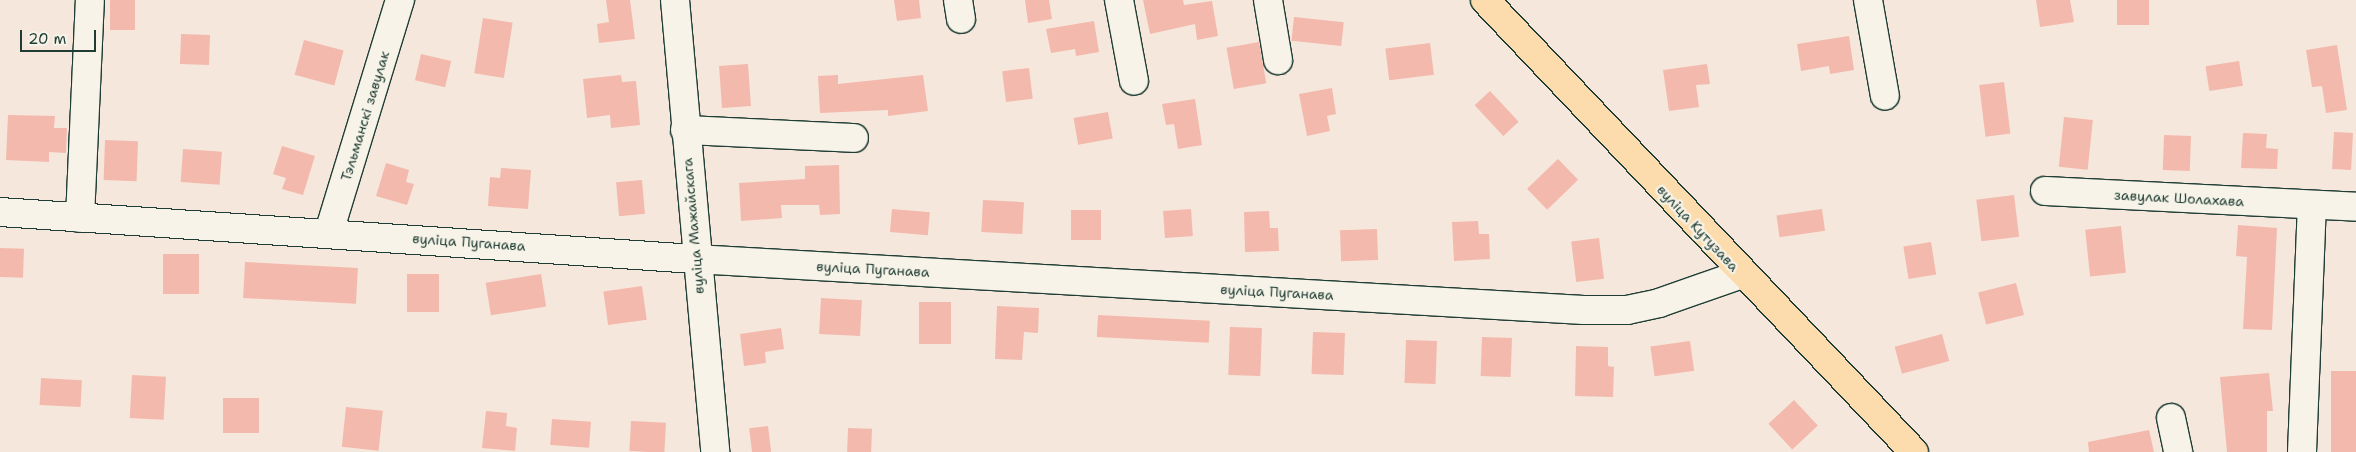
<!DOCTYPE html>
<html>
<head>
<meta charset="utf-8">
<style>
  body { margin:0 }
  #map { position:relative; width:2356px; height:452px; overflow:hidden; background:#f6e7dc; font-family:"Shantell Sans",sans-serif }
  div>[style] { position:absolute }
  .building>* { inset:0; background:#f3b9ad; transform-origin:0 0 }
  .roads { filter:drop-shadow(1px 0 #1f3d34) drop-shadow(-1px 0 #1f3d34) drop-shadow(0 1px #1f3d34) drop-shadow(0 -1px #1f3d34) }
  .minor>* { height:28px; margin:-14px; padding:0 14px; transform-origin:14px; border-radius:14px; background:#f7f3e8 }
  .major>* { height:28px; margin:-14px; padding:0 14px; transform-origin:14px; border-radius:14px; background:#fcdcac }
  span { translate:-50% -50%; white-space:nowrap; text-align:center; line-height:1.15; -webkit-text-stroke:4.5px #f7f3e8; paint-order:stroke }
  .street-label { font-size:14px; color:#1f3d34 }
  .scale { position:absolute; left:20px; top:30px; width:76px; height:22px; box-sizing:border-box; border:2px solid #1f3d34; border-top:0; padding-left:6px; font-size:15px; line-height:18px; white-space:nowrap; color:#1f3d34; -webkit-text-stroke:4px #f7f3e8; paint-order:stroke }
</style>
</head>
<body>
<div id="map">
  <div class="building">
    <div style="left:110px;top:0;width:25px;height:30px"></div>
    <div style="clip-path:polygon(606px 0,630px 0,635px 39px,599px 43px,597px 24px,609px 22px)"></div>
    <div style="clip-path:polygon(894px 0,919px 0,921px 18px,897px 21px)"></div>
    <div style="clip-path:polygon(1025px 0,1049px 0,1052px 19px,1028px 23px)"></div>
    <div style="clip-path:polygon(1143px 0,1183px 0,1184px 5px,1212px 1px,1218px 36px,1197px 40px,1195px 24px,1150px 34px)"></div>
    <div style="clip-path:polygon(2036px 0,2070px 0,2074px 22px,2040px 27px)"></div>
    <div style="left:2117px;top:0;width:32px;height:25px"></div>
    <div style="left:1294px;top:17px;width:50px;height:24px;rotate:6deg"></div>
    <div style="left:483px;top:18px;width:30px;height:56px;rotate:9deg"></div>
    <div style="clip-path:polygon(1094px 21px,1099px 52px,1076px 56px,1075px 49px,1051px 53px,1046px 29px)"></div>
    <div style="left:181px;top:34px;width:29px;height:30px;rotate:2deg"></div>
    <div style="clip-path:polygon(1849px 36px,1854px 70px,1830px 74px,1829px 66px,1801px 71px,1797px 44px)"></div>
    <div style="left:304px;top:40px;width:41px;height:36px;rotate:15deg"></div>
    <div style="left:1259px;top:42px;width:42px;height:33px;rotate:80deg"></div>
    <div style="left:1430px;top:43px;width:32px;height:45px;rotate:83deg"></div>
    <div style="clip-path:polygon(2337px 45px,2347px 110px,2326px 113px,2322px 86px,2312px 87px,2306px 50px)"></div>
    <div style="left:421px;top:54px;width:31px;height:27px;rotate:13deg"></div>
    <div style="left:2239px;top:61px;width:25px;height:34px;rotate:81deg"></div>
    <div style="left:748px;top:64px;width:42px;height:29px;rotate:86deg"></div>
    <div style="clip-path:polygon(1707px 64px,1710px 84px,1696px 85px,1699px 107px,1669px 111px,1663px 70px)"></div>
    <div style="left:1029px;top:68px;width:31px;height:27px;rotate:83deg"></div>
    <div style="clip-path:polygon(621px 75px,622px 82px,636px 81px,640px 125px,611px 128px,610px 115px,587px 118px,583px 79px)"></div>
    <div style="clip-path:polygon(838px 75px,838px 84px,923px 75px,928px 111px,888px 116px,888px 110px,820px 113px,818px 76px)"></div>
    <div style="left:2004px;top:82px;width:52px;height:25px;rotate:83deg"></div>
    <div style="clip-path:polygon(1332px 88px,1336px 114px,1327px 116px,1330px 131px,1307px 136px,1299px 94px)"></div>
    <div style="left:1490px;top:91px;width:42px;height:21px;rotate:47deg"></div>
    <div style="clip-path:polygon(1195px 99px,1202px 145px,1178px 149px,1174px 124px,1166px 125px,1162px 104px)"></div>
    <div style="left:1108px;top:112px;width:27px;height:35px;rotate:80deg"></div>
    <div style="clip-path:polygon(8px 115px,55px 116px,54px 128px,67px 128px,66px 153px,49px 152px,49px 162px,6px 160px)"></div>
    <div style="left:2064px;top:117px;width:29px;height:50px;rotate:6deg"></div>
    <div style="left:2334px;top:132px;width:19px;height:37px;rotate:3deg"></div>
    <div style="clip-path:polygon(2243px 133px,2267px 134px,2266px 148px,2278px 149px,2277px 169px,2241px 168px)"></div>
    <div style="left:2164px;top:135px;width:27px;height:35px;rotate:2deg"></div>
    <div style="left:105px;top:140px;width:33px;height:40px;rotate:2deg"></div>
    <div style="clip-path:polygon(282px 146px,315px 156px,303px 195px,282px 189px,286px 178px,273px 174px)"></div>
    <div style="left:183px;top:149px;width:39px;height:33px;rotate:4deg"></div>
    <div style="left:1558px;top:159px;width:29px;height:43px;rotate:46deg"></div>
    <div style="clip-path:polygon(386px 163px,409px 170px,406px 182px,414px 184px,407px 205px,376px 196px)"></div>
    <div style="clip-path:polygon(839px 165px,840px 214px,820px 215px,819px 205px,781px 205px,782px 218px,741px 221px,739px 183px,805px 179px,805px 166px)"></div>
    <div style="clip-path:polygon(501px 168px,531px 170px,528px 209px,488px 206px,490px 177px,500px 178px)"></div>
    <div style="left:642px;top:180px;width:34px;height:26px;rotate:85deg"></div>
    <div style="left:2014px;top:195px;width:42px;height:38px;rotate:83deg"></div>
    <div style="left:983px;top:200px;width:41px;height:32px;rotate:3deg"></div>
    <div style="left:892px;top:209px;width:38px;height:23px;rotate:5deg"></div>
    <div style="left:1191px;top:209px;width:27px;height:28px;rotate:86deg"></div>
    <div style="left:1822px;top:209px;width:22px;height:46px;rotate:82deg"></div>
    <div style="left:1071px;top:210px;width:30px;height:30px"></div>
    <div style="clip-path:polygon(1269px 211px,1270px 228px,1278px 228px,1279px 251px,1245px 252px,1244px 212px)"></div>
    <div style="clip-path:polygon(1478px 221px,1479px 234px,1489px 234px,1490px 259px,1454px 261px,1452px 222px)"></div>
    <div style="clip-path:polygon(2238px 225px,2277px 228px,2272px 330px,2243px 329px,2247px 257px,2236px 256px)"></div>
    <div style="left:2121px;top:226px;width:47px;height:36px;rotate:84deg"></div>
    <div style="left:1377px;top:229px;width:31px;height:37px;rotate:88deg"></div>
    <div style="left:1599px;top:238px;width:41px;height:28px;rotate:83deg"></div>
    <div style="left:1931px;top:242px;width:33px;height:28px;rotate:81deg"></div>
    <div style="left:0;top:248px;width:24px;height:29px;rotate:2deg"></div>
    <div style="left:163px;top:254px;width:36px;height:40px"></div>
    <div style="left:245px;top:262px;width:113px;height:36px;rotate:3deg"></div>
    <div style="left:407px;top:274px;width:32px;height:38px"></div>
    <div style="left:541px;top:274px;width:33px;height:56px;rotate:81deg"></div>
    <div style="left:2016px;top:283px;width:33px;height:39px;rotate:76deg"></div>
    <div style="left:642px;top:286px;width:34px;height:39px;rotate:82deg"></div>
    <div style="left:821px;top:298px;width:41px;height:36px;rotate:3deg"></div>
    <div style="left:919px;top:302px;width:32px;height:42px"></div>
    <div style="clip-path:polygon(997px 306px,1039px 308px,1038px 333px,1024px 332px,1022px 360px,995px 359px)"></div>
    <div style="left:1098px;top:315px;width:112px;height:22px;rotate:3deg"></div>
    <div style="left:1230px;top:327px;width:32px;height:48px;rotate:2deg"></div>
    <div style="clip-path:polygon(781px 328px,784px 349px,765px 352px,766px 363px,744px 366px,740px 334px)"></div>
    <div style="left:1313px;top:332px;width:32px;height:42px;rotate:2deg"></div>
    <div style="left:1942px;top:334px;width:28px;height:49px;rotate:75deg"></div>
    <div style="left:1482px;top:337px;width:30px;height:39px;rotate:2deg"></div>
    <div style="left:1406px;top:340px;width:31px;height:43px;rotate:2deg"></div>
    <div style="left:1690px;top:341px;width:30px;height:40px;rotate:82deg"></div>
    <div style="clip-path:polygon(1576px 346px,1608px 347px,1608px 366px,1614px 367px,1613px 397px,1575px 396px)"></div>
    <div style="left:2331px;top:371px;width:25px;height:81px"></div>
    <div style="clip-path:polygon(2269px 373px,2273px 411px,2267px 411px,2267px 452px,2227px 452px,2220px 377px)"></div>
    <div style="left:132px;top:375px;width:34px;height:43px;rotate:3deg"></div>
    <div style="left:41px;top:378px;width:41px;height:27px;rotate:3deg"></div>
    <div style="left:223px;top:398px;width:36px;height:35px"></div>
    <div style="left:1794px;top:400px;width:35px;height:35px;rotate:47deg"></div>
    <div style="left:346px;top:407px;width:37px;height:40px;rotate:6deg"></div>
    <div style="clip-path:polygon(486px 411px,507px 413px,506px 426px,517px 428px,515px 451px,482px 448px)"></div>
    <div style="left:552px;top:419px;width:39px;height:26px;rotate:4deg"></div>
    <div style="left:631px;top:421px;width:35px;height:30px;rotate:3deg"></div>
    <div style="left:768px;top:426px;width:26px;height:19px;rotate:83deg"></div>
    <div style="left:848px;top:428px;width:24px;height:24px;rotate:2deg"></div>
    <div style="clip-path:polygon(2149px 430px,2154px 452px,2089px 452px,2088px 442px)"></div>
  </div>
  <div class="roads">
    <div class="minor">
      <div style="left:675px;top:0;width:454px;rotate:84.9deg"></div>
      <div style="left:958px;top:0;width:19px;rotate:81deg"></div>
      <div style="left:1119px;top:0;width:82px;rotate:79.5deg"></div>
      <div style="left:1268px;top:0;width:61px;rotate:80.5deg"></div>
      <div style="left:1868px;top:0;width:97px;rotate:80deg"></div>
      <div style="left:685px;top:130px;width:169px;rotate:2.7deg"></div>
      <div style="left:2045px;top:191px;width:311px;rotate:2.9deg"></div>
      <div style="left:0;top:212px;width:697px;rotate:3.87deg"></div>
      <div style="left:695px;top:259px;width:890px;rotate:3.28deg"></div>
      <div style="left:1584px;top:310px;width:43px"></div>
      <div style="left:1627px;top:310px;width:33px;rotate:-12deg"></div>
      <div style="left:1659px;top:303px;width:88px;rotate:-19.3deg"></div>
      <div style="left:80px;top:218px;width:217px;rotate:-87.4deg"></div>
      <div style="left:329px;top:232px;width:243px;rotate:-73deg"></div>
      <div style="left:2171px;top:418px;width:35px;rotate:78deg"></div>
      <div style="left:2302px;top:452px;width:247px;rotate:-87.7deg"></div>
    </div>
    <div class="major">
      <div style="left:1485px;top:0;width:623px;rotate:46.5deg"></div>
    </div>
  </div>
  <div class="street-label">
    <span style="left:365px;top:116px;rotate:-73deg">Тэльманскі завулак</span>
    <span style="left:2179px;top:198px;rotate:3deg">завулак Шолахава</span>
    <span style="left:693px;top:226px;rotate:-95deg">вуліца Мажайскага</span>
    <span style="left:1698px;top:228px;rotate:47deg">вуліца Кутузава</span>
    <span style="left:469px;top:242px;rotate:4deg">вуліца Пуганава</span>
    <span style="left:873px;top:269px;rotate:3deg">вуліца Пуганава</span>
    <span style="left:1277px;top:292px;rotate:3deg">вуліца Пуганава</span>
  </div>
  <div class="scale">20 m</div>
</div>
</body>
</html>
